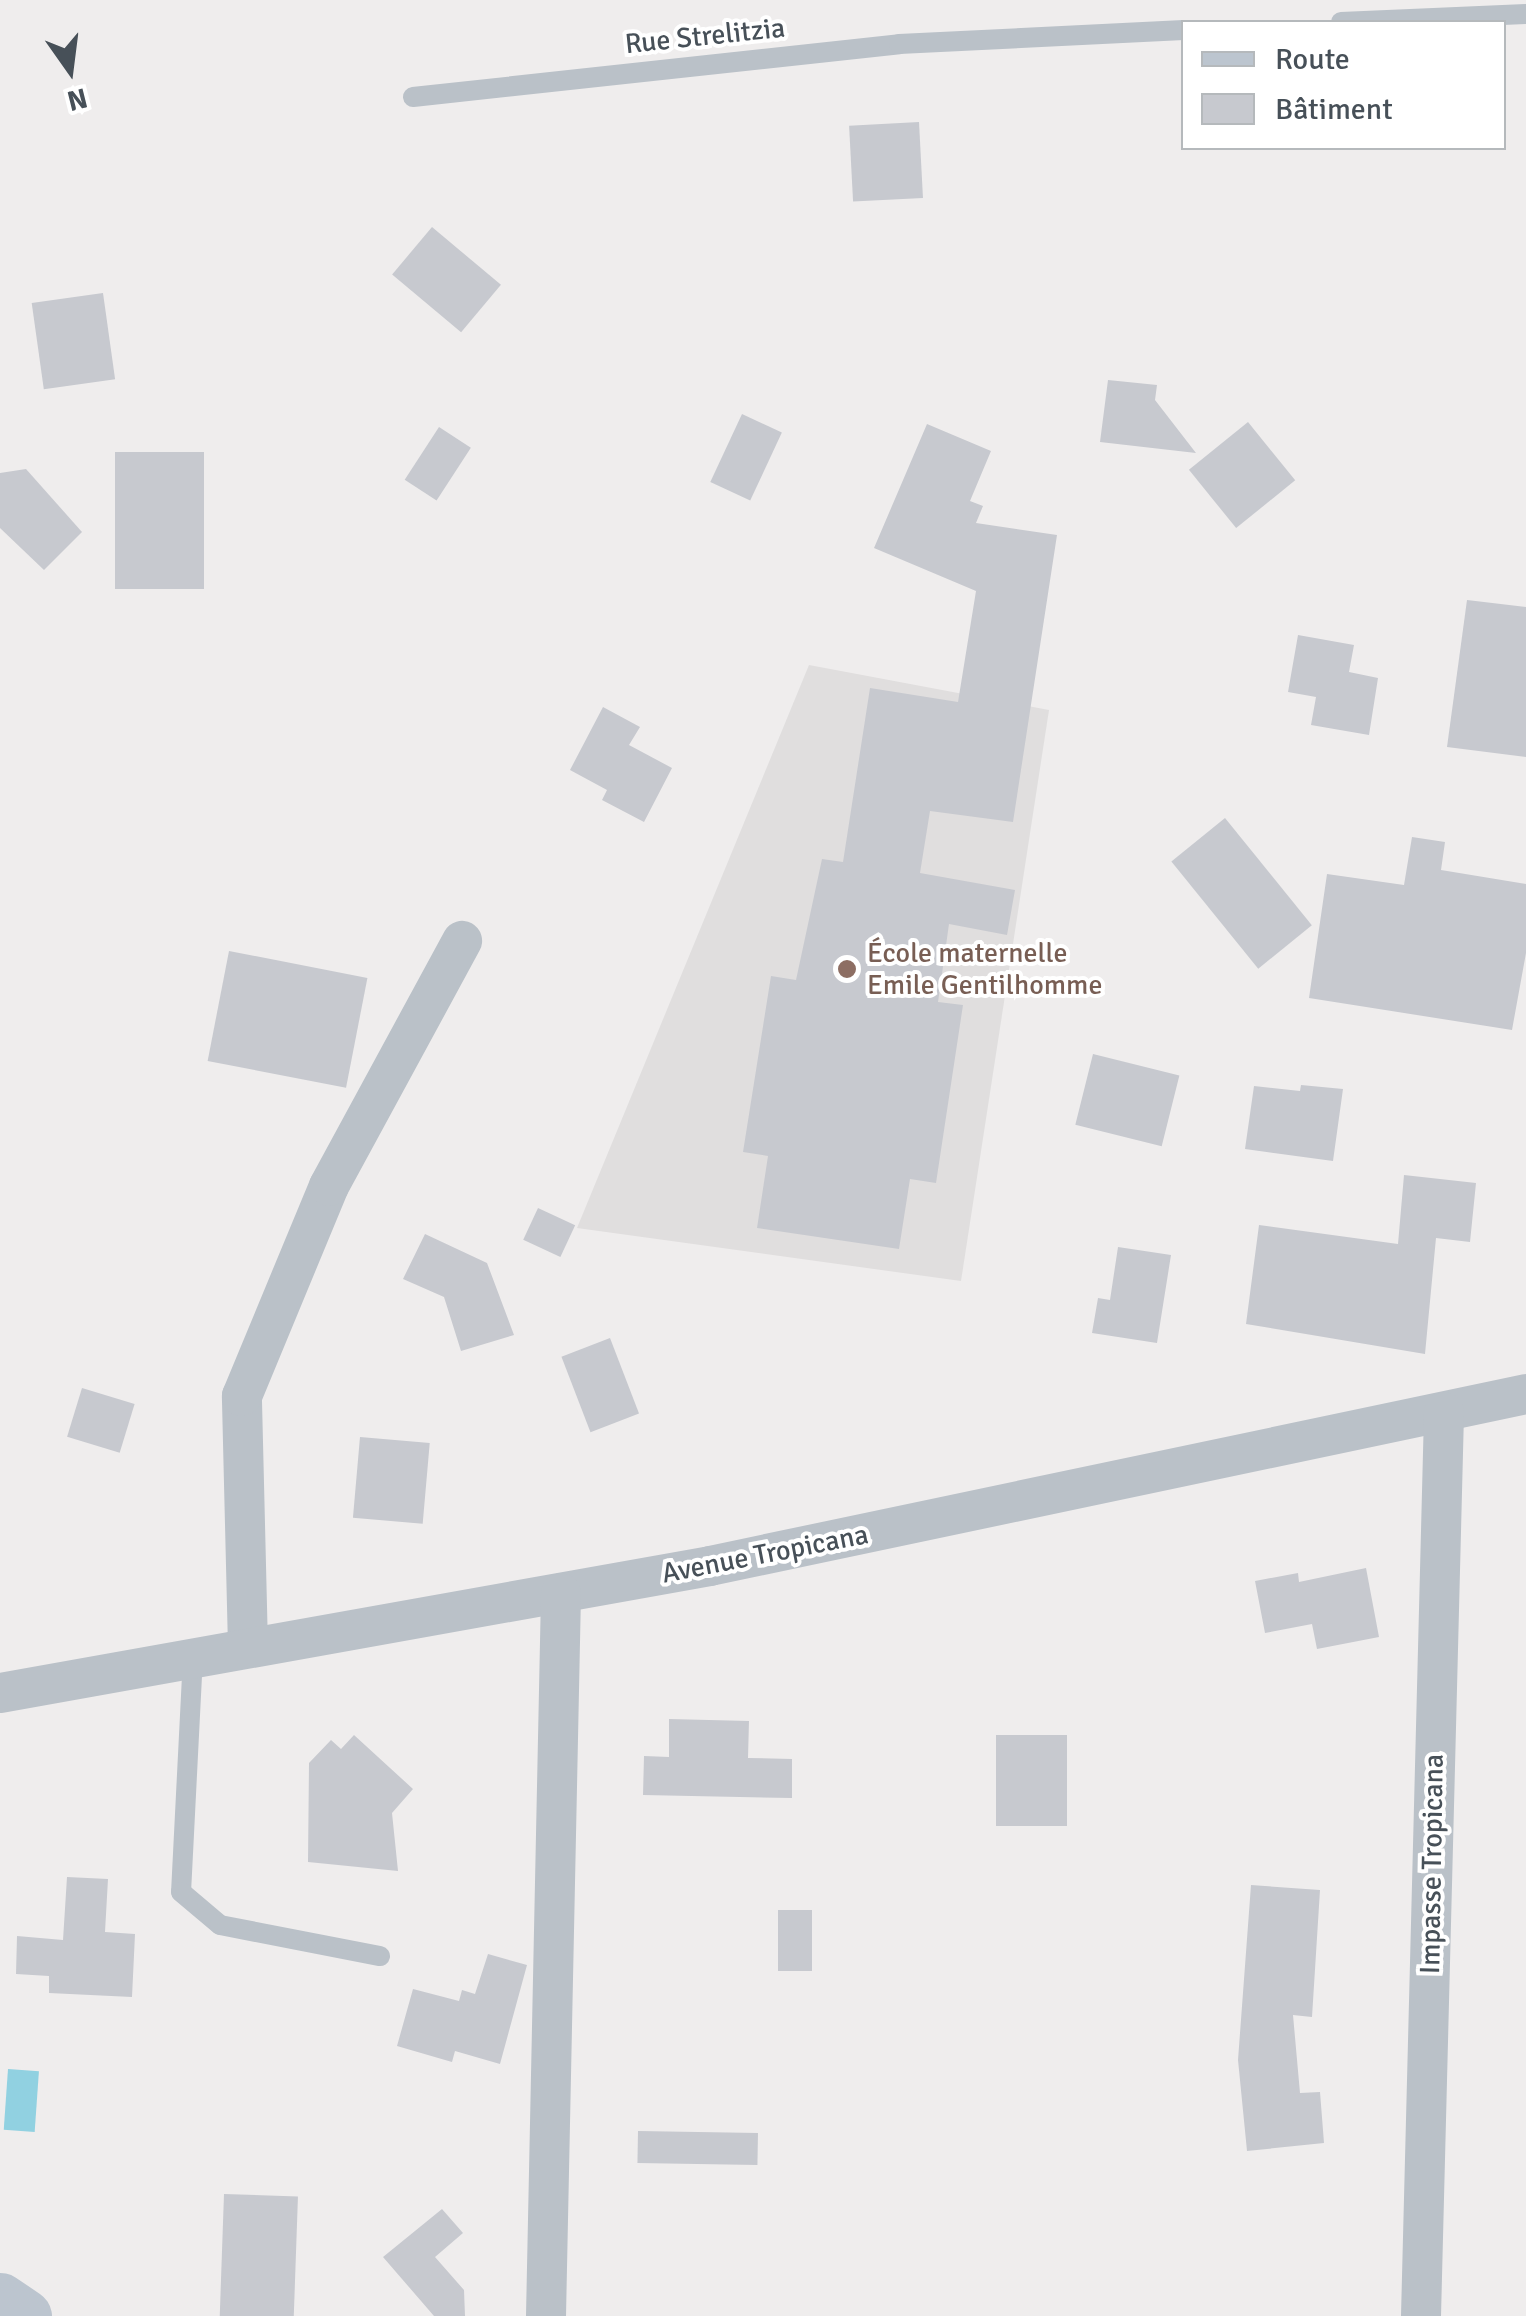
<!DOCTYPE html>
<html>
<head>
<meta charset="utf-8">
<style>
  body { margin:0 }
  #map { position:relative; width:1526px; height:2316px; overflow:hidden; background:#efeded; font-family:Signika,sans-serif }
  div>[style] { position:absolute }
  .education>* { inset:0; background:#e0dede }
  .water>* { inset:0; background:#91d1e1; transform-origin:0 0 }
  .building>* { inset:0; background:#c7c9cf; transform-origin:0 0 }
  .lane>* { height:20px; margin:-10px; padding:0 10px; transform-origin:10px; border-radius:10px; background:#bac1c8 }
  .street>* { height:40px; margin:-20px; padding:0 20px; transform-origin:20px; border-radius:20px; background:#bac1c8 }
  .secondary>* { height:55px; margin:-27.5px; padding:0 27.5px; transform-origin:27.5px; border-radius:27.5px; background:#bcc5cf }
  .dots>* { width:28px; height:28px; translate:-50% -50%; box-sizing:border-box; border:5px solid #fff; border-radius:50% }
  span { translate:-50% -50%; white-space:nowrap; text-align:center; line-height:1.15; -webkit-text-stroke:8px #fff; paint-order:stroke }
  .street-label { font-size:28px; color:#475058 }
  .education-label { font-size:28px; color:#785e54 }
  .left { translate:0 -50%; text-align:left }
  .legend { position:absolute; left:1181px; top:20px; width:325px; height:130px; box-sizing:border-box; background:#fff; border:2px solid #b5b9bc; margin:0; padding:12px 18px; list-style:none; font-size:30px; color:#475058 }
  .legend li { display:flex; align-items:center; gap:20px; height:50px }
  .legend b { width:50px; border:2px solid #b5b9bc }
  .north { position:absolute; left:20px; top:20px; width:100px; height:100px; -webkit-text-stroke:8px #fff; paint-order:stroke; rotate:166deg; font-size:28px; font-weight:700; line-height:40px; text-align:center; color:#475058 }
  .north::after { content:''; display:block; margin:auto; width:35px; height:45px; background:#475058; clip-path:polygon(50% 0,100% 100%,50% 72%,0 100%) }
</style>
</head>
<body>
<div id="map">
  <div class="education">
    <div style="clip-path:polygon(809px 665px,1049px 710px,961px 1281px,577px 1228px)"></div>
  </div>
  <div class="water">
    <div style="left:8px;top:2069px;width:31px;height:61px;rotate:4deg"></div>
  </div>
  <div class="building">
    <div style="left:919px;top:122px;width:76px;height:70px;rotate:87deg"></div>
    <div style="left:432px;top:227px;width:90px;height:62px;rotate:40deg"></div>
    <div style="left:103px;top:293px;width:87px;height:72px;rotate:82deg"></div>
    <div style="clip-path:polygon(1108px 380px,1157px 385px,1155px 400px,1196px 453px,1100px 442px)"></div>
    <div style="left:742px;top:414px;width:44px;height:75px;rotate:25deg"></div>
    <div style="left:1248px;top:422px;width:75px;height:76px;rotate:51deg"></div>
    <div style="clip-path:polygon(927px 424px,991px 451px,970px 501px,983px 506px,976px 523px,1057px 535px,1013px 822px,930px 811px,920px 873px,1015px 890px,1007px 935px,949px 924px,938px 1002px,963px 1005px,936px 1183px,910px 1179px,899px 1249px,757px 1228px,768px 1156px,743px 1152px,771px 976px,796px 980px,822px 859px,843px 862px,870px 688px,958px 702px,976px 591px,874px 548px)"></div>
    <div style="left:439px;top:427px;width:38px;height:63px;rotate:33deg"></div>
    <div style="left:204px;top:452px;width:137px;height:89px;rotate:90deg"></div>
    <div style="clip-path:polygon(26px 469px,82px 532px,44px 570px,0 528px,0 473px)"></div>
    <div style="clip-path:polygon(1467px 600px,1526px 607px,1526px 757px,1447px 747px)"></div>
    <div style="clip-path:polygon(1298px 635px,1354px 645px,1349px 672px,1378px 678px,1369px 735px,1311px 725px,1316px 697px,1288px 692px)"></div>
    <div style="clip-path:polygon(603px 707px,640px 727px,629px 745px,672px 768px,644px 822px,602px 800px,607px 790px,570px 770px)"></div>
    <div style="left:1225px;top:818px;width:138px;height:69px;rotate:51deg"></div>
    <div style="clip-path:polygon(1412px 837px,1445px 842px,1441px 870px,1526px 884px,1526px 953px,1512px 1030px,1309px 998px,1327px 874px,1404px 885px)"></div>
    <div style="left:229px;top:951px;width:141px;height:112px;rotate:11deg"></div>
    <div style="left:1093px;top:1054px;width:89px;height:73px;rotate:14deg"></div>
    <div style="clip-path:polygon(1301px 1085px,1343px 1089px,1333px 1161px,1245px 1149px,1254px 1086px,1300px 1091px)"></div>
    <div style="clip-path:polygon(1404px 1175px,1476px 1183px,1470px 1242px,1436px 1238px,1425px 1354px,1246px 1324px,1259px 1225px,1398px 1244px)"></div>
    <div style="left:538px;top:1208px;width:41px;height:35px;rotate:25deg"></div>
    <div style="clip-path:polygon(425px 1234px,487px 1263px,514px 1335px,461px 1351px,444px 1297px,403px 1279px)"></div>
    <div style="clip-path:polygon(1118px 1247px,1171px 1255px,1157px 1343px,1092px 1333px,1098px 1298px,1110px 1300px)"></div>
    <div style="left:610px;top:1338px;width:81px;height:52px;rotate:69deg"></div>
    <div style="left:82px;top:1388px;width:55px;height:51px;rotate:17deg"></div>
    <div style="left:360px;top:1437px;width:70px;height:81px;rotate:5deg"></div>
    <div style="clip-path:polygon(1366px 1568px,1379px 1637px,1317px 1649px,1312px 1624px,1265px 1633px,1255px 1581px,1298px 1573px,1299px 1582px)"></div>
    <div style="clip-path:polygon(669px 1719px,749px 1721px,748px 1758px,792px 1759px,792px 1798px,643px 1795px,644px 1756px,669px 1757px)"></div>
    <div style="clip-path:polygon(354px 1735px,413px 1789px,392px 1813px,398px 1871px,308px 1862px,309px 1763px,331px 1740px,341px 1749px)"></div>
    <div style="left:1067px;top:1735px;width:91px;height:71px;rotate:90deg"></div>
    <div style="clip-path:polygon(67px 1877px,108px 1879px,105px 1932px,135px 1934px,132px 1997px,49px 1993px,49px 1976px,16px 1974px,17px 1936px,63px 1940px)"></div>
    <div style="clip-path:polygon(1251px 1885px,1320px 1890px,1312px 2017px,1293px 2015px,1300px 2093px,1320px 2092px,1324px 2143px,1247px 2151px,1238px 2060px)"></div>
    <div style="left:778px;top:1910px;width:34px;height:61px"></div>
    <div style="clip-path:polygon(488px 1954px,527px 1965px,500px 2064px,455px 2051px,452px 2062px,397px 2046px,413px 1989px,459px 2001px,462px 1990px,475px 1994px)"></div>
    <div style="left:638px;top:2131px;width:120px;height:32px;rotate:1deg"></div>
    <div style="left:224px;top:2194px;width:74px;height:122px;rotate:2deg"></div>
    <div style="clip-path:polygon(442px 2209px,463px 2233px,435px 2257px,464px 2290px,465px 2316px,434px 2316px,383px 2257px)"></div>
  </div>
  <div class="lane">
    <div style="left:1341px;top:22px;width:185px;rotate:-2.5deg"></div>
    <div style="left:413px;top:97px;width:489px;rotate:-6.2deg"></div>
    <div style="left:899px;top:44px;width:285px;rotate:-2.8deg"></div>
    <div style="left:193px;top:1656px;width:236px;rotate:92.9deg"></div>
    <div style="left:181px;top:1892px;width:51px;rotate:40.2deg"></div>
    <div style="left:220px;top:1925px;width:163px;rotate:11deg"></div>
  </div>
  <div class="street">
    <div style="left:248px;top:1647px;width:251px;rotate:-91.4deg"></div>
    <div style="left:242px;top:1396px;width:227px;rotate:-67.5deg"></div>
    <div style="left:329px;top:1186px;width:279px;rotate:-61.5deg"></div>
    <div style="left:0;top:1693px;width:721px;rotate:-10.14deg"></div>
    <div style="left:710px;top:1566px;width:834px;rotate:-11.9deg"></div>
    <div style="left:546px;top:2316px;width:723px;rotate:-88.81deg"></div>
    <div style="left:1421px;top:2316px;width:904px;rotate:-88.54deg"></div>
  </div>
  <div class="secondary">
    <div style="left:0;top:2300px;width:29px;rotate:34deg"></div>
  </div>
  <div class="dots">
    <div style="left:847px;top:969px;background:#8d6e63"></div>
  </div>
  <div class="street-label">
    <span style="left:705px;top:36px;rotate:-6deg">Rue Strelitzia</span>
    <span style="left:765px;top:1554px;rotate:-11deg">Avenue Tropicana</span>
    <span style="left:1432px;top:1864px;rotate:-89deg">Impasse Tropicana</span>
  </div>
  <div class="education-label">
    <span class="left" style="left:867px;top:969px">École maternelle<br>Emile Gentilhomme</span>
  </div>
  <ul class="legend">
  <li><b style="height:12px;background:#bcc5cf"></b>Route</li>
  <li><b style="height:28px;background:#c7c9cf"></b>Bâtiment</li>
  </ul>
  <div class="north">N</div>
</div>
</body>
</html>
